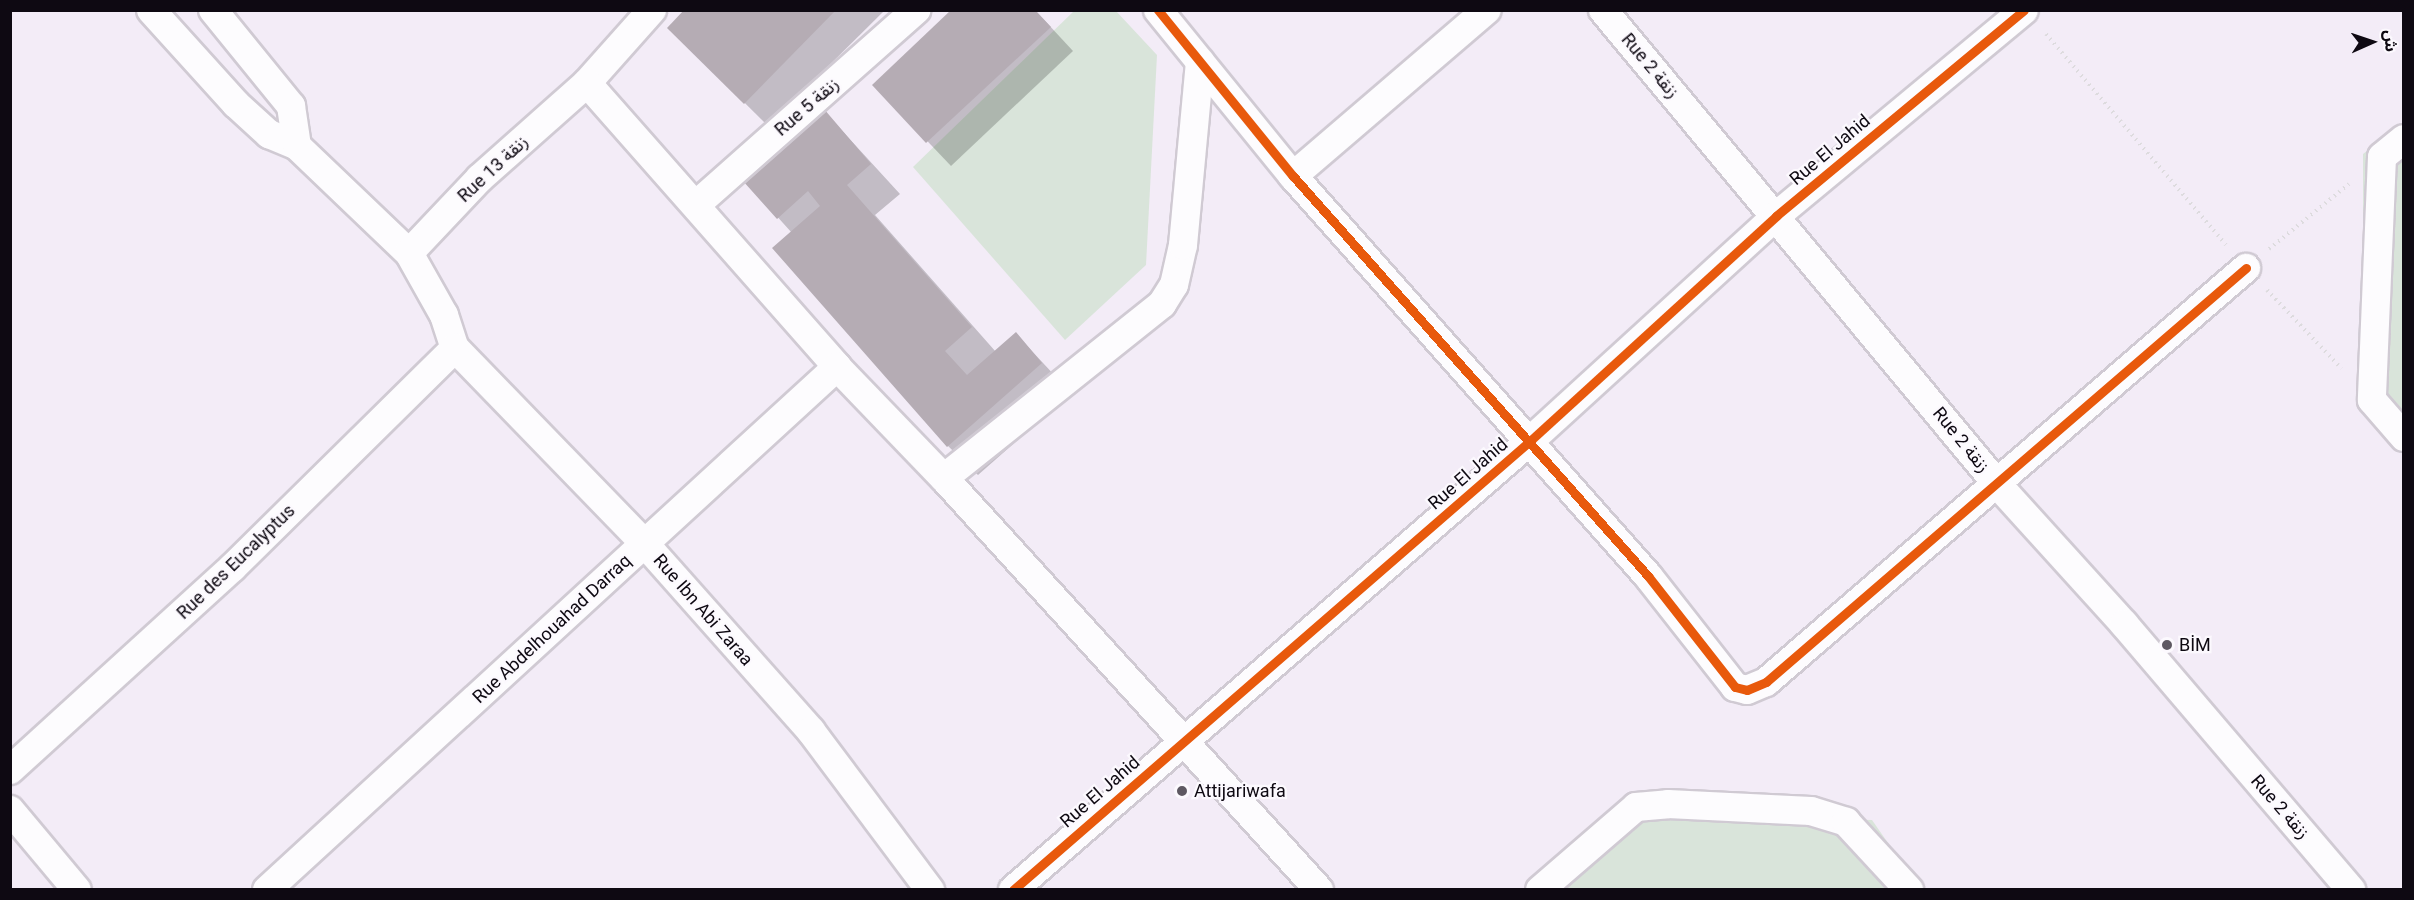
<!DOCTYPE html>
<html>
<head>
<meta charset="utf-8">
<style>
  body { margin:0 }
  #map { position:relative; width:2414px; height:900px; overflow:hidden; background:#f3ecf7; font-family:Roboto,"Noto Sans Arabic",sans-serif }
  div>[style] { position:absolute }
  .green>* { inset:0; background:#d9e4da }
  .shadow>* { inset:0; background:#0003 }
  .building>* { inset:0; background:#b5acb4 }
  .path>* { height:4px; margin-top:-2px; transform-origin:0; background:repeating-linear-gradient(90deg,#dddbde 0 1.5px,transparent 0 6px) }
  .roads { filter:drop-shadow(2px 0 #d0cad3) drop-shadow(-2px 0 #d0cad3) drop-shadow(0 2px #d0cad3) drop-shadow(0 -2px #d0cad3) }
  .street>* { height:28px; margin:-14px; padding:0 14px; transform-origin:14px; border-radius:14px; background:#fdfcfe }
  .cycleway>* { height:9px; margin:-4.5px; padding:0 4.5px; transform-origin:4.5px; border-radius:4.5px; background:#e8590c }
  .dots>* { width:16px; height:16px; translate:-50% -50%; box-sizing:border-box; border:3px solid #fcf9fe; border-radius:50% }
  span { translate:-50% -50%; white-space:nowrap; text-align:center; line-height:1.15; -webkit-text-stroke:4.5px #fcf9fe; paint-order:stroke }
  .street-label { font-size:18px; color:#0e0912 }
  .poi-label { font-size:18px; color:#0e0912 }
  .left { translate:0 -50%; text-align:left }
  .frame { position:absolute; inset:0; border:12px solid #0e0912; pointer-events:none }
  .north { position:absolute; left:2342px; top:12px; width:60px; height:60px; -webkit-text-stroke:4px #fcf9fe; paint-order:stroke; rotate:87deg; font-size:16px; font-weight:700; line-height:24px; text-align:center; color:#0e0912 }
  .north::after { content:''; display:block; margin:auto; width:21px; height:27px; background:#0e0912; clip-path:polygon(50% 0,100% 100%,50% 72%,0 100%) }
</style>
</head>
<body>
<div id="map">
  <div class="green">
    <div style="clip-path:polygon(1075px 10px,1116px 11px,1157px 55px,1146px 265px,1065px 340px,913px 167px)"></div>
    <div style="clip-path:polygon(2403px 124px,2403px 421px,2363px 367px,2363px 154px)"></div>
    <div style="clip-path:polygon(1614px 814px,1872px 820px,1920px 889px,1523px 890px)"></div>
  </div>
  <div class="shadow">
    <div style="clip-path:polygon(687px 10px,885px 10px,768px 126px,669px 28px)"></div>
    <div style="clip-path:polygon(1035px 10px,1073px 51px,951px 166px,874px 85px)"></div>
    <div style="clip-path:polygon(824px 111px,900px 194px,875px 215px,996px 352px,1016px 334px,1071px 393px,978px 475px,948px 446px,792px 233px,745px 181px)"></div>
  </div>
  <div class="building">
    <div style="clip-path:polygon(684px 10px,836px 10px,744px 104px,667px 28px)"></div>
    <div style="clip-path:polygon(951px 10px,1035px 10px,1051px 27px,926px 143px,872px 85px)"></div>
    <div style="clip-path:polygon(824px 109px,871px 164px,847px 185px,972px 327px,945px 351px,967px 375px,1016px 332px,1042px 363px,947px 447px,772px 248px,820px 206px,808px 191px,777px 219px,743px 181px)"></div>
  </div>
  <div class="path">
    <div style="left:2046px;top:34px;width:277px;rotate:49.5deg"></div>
    <div style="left:2269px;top:249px;width:103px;rotate:-39.1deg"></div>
    <div style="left:2267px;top:290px;width:108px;rotate:46.5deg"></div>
  </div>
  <div class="roads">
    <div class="street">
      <div style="left:151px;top:10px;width:127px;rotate:47.9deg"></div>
      <div style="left:236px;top:104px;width:45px;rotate:42.3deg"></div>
      <div style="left:269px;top:134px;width:30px;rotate:23deg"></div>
      <div style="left:297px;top:146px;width:155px;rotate:43.7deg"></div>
      <div style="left:213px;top:10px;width:124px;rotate:50.9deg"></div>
      <div style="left:291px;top:106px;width:40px;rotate:81.5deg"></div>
      <div style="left:652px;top:10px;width:98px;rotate:131.7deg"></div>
      <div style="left:587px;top:83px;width:143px;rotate:138.4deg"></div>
      <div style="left:480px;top:178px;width:103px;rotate:133.4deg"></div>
      <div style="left:409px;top:253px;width:71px;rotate:60.6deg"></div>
      <div style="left:444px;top:315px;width:35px;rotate:72deg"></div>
      <div style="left:455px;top:348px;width:273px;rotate:45.9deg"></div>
      <div style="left:645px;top:544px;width:250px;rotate:48.4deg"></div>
      <div style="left:811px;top:731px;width:199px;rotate:53.2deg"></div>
      <div style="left:1158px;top:10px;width:214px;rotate:50.9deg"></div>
      <div style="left:1293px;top:176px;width:535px;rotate:48.41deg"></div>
      <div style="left:1648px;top:576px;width:141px;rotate:51.9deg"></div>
      <div style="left:1735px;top:687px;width:12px;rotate:14deg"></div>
      <div style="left:1747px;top:690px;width:21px;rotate:-23deg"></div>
      <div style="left:1766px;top:682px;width:634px;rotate:-40.78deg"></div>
      <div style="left:1603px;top:10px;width:618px;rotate:50.25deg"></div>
      <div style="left:1998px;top:485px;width:188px;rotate:47.8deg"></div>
      <div style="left:2124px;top:624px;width:350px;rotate:49.5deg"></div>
      <div style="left:587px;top:83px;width:378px;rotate:48.6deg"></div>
      <div style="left:837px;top:367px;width:154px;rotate:46.1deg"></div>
      <div style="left:944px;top:478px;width:557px;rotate:47.69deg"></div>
      <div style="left:2404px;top:139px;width:28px;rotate:141deg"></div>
      <div style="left:2382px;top:157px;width:243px;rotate:92.4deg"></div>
      <div style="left:2372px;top:400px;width:49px;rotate:49.1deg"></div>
      <div style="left:1293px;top:176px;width:255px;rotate:-40.6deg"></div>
      <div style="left:697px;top:204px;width:293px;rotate:-41.5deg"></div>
      <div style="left:944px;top:478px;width:279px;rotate:-38.6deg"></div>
      <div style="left:1162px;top:304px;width:22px;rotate:-58deg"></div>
      <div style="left:1174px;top:285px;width:41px;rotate:-77.3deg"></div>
      <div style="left:1183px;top:245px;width:184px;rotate:-84.7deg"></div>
      <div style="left:10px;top:770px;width:300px;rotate:-42.3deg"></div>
      <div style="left:232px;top:568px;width:313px;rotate:-44.6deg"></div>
      <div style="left:10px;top:810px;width:104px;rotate:50.1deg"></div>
      <div style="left:267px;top:890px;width:774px;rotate:-42.54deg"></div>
      <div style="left:1013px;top:890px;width:686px;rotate:-40.98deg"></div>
      <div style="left:1531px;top:440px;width:332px;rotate:-42.4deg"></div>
      <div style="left:1776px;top:216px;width:322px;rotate:-39.7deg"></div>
      <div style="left:1540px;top:890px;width:127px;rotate:-40.8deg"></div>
      <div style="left:1636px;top:807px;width:32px;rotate:-5deg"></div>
      <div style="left:1668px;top:804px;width:143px;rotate:2.8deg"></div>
      <div style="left:1811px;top:811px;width:37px;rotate:17deg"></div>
      <div style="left:1846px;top:822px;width:93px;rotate:47.2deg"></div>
    </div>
  </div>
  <div class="cycleway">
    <div style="left:1158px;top:10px;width:214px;rotate:50.9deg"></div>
    <div style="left:1293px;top:176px;width:535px;rotate:48.41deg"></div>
    <div style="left:1648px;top:576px;width:141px;rotate:51.9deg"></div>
    <div style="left:1735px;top:687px;width:12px;rotate:14deg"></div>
    <div style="left:1747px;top:690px;width:21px;rotate:-23deg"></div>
    <div style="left:1766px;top:682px;width:634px;rotate:-40.78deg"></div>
    <div style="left:1013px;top:890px;width:686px;rotate:-40.98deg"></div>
    <div style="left:1531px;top:440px;width:332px;rotate:-42.4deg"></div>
    <div style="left:1776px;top:216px;width:322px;rotate:-39.7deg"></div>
  </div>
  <div class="dots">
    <div style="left:2167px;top:645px;background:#5e5862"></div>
    <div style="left:1182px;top:791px;background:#5e5862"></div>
  </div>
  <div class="street-label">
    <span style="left:1650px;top:66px;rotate:50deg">Rue 2 زنقة</span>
    <span style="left:807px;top:107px;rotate:-41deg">Rue 5 زنقة</span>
    <span style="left:1830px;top:150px;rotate:-40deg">Rue El Jahid</span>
    <span style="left:493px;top:169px;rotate:-43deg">Rue 13 زنقة</span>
    <span style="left:1961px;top:440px;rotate:51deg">Rue 2 زنقة</span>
    <span style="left:1468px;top:474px;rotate:-41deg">Rue El Jahid</span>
    <span style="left:236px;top:562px;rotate:-44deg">Rue des Eucalyptus</span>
    <span style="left:703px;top:610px;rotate:49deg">Rue Ibn Abi Zaraa</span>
    <span style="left:552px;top:629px;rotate:-43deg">Rue Abdelhouahad Darraq</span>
    <span style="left:1100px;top:792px;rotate:-41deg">Rue El Jahid</span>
    <span style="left:2280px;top:807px;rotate:49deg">Rue 2 زنقة</span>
  </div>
  <div class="poi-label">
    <span class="left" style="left:2179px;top:645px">BİM</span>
    <span class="left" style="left:1194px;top:791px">Attijariwafa</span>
  </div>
  <div class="frame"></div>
  <div class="north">ش</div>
</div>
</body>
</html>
